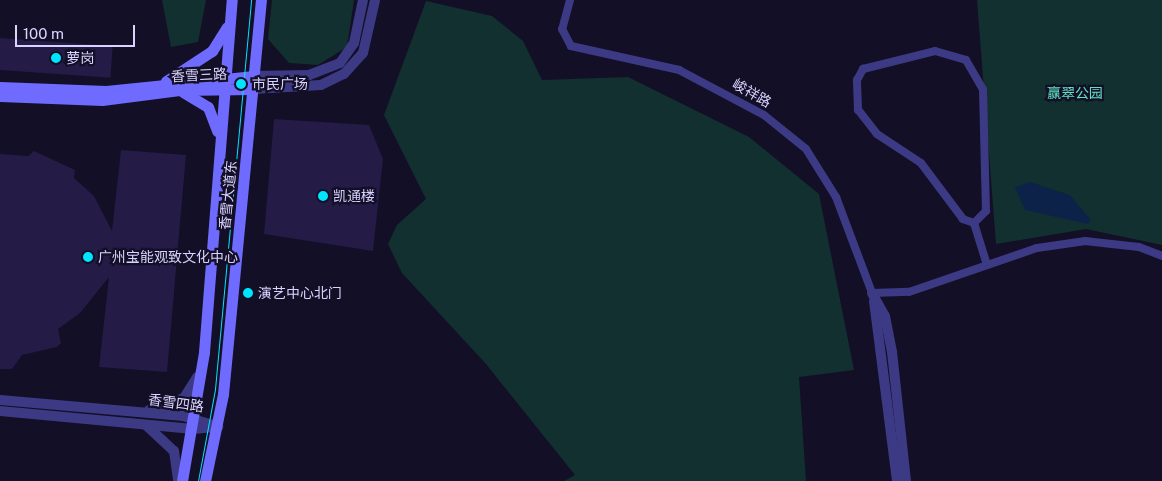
<!DOCTYPE html>
<html>
<head>
<meta charset="utf-8">
<style>
  body { margin:0 }
  #map { position:relative; width:1162px; height:481px; overflow:hidden; background:#130f26; font-family:"Public Sans","Noto Sans SC",sans-serif }
  div>[style] { position:absolute }
  .green>* { inset:0; background:#12302f }
  .water>* { inset:0; background:#0c2248 }
  .building>* { inset:0; background:#241b47; transform-origin:0 0 }
  .minor>* { height:8px; margin:-4px; padding:0 4px; transform-origin:4px; border-radius:4px; background:#3d3a85 }
  .tertiary>* { height:10px; margin:-5px; padding:0 5px; transform-origin:5px; border-radius:5px; background:#3d3a85 }
  .secondary>* { height:11px; margin:-5.5px; padding:0 5.5px; transform-origin:5.5px; border-radius:5.5px; background:#6f6bff }
  .tram>* { height:1px; margin:-0.5px; padding:0 0.5px; transform-origin:0.5px; border-radius:0.5px; background:#00e5ff }
  .dots>* { width:14px; height:14px; translate:-50% -50%; box-sizing:border-box; border:2px solid #130f26; border-radius:50% }
  span { translate:-50% -50%; white-space:nowrap; text-align:center; line-height:1.15; -webkit-text-stroke:4.5px #130f26; paint-order:stroke }
  .poi-label { font-size:14px; color:#d9d4ff }
  .left { translate:0 -50%; text-align:left }
  .street-label { font-size:14px; color:#d9d4ff }
  .park-label { font-size:14px; color:#5fe0c0 }
  .scale { position:absolute; left:15px; top:25px; width:120px; height:22px; box-sizing:border-box; border:2px solid #d9d4ff; border-top:0; padding-left:6px; font-size:15px; line-height:18px; white-space:nowrap; color:#d9d4ff; -webkit-text-stroke:4px #130f26; paint-order:stroke }
</style>
</head>
<body>
<div id="map">
  <div class="green">
    <div style="clip-path:polygon(162px 0,206px 0,198px 42px,171px 47px)"></div>
    <div style="clip-path:polygon(272px 0,354px 0,347px 47px,318px 65px,289px 63px,268px 39px)"></div>
    <div style="clip-path:polygon(977px 0,1162px 0,1162px 245px,1086px 229px,996px 244px)"></div>
    <div style="clip-path:polygon(426px 1px,492px 16px,523px 41px,542px 80px,628px 77px,749px 137px,819px 194px,854px 370px,799px 377px,806px 481px,564px 481px,575px 475px,486px 364px,402px 273px,388px 244px,397px 225px,426px 199px,384px 115px)"></div>
  </div>
  <div class="water">
    <div style="clip-path:polygon(1030px 182px,1070px 195px,1091px 220px,1088px 224px,1025px 210px,1015px 187px)"></div>
  </div>
  <div class="building">
    <div style="left:0;top:38px;width:113px;height:32px;rotate:4deg"></div>
    <div style="clip-path:polygon(274px 119px,369px 125px,383px 159px,373px 251px,264px 234px)"></div>
    <div style="clip-path:polygon(121px 150px,186px 155px,167px 372px,99px 367px,109px 277px,80px 313px,58px 329px,61px 343px,57px 347px,22px 355px,12px 369px,0 369px,0 154px,28px 156px,34px 151px,75px 170px,74px 178px,94px 196px,112px 231px)"></div>
  </div>
  <div class="minor">
    <div style="left:570px;top:0;width:30px;rotate:105deg"></div>
    <div style="left:562px;top:29px;width:19px;rotate:62deg"></div>
    <div style="left:571px;top:46px;width:111px;rotate:12.5deg"></div>
    <div style="left:679px;top:70px;width:96px;rotate:27.9deg"></div>
    <div style="left:764px;top:115px;width:54px;rotate:39deg"></div>
    <div style="left:806px;top:149px;width:57px;rotate:58deg"></div>
    <div style="left:836px;top:197px;width:103px;rotate:69.4deg"></div>
    <div style="left:872px;top:293px;width:37px;rotate:-2deg"></div>
    <div style="left:909px;top:292px;width:135px;rotate:-19deg"></div>
    <div style="left:1037px;top:248px;width:49px;rotate:-8.3deg"></div>
    <div style="left:1085px;top:241px;width:54px;rotate:6.3deg"></div>
    <div style="left:1139px;top:247px;width:25px;rotate:21deg"></div>
    <div style="left:935px;top:51px;width:32px;rotate:16deg"></div>
    <div style="left:966px;top:60px;width:34px;rotate:60deg"></div>
    <div style="left:983px;top:90px;width:121px;rotate:88.6deg"></div>
    <div style="left:986px;top:211px;width:17px;rotate:135deg"></div>
    <div style="left:974px;top:223px;width:12px;rotate:-160deg"></div>
    <div style="left:963px;top:219px;width:70px;rotate:-126.9deg"></div>
    <div style="left:921px;top:163px;width:53px;rotate:-146.6deg"></div>
    <div style="left:877px;top:134px;width:31px;rotate:-128deg"></div>
    <div style="left:858px;top:110px;width:30px;rotate:-92deg"></div>
    <div style="left:857px;top:80px;width:13px;rotate:-61deg"></div>
    <div style="left:863px;top:69px;width:74px;rotate:-14deg"></div>
    <div style="left:974px;top:223px;width:44px;rotate:72.8deg"></div>
  </div>
  <div class="tertiary">
    <div style="left:254px;top:76px;width:55px;rotate:-1deg"></div>
    <div style="left:309px;top:75px;width:33px;rotate:-21deg"></div>
    <div style="left:340px;top:63px;width:24px;rotate:-55deg"></div>
    <div style="left:354px;top:43px;width:44px;rotate:-78.2deg"></div>
    <div style="left:253px;top:89px;width:68px;rotate:-3.4deg"></div>
    <div style="left:321px;top:85px;width:25px;rotate:-26deg"></div>
    <div style="left:344px;top:74px;width:28px;rotate:-48deg"></div>
    <div style="left:363px;top:53px;width:54px;rotate:-77.2deg"></div>
    <div style="left:872px;top:293px;width:26px;rotate:61deg"></div>
    <div style="left:885px;top:316px;width:37px;rotate:79deg"></div>
    <div style="left:892px;top:352px;width:130px;rotate:83.8deg"></div>
    <div style="left:874px;top:301px;width:181px;rotate:82.7deg"></div>
    <div style="left:0;top:400px;width:184px;rotate:5deg"></div>
    <div style="left:183px;top:416px;width:37px;rotate:17deg"></div>
    <div style="left:149px;top:410px;width:37px;rotate:-19deg"></div>
    <div style="left:184px;top:398px;width:25px;rotate:-58deg"></div>
    <div style="left:0;top:411px;width:194px;rotate:5.3deg"></div>
    <div style="left:193px;top:429px;width:25px;rotate:-5deg"></div>
    <div style="left:147px;top:426px;width:37px;rotate:43deg"></div>
    <div style="left:174px;top:451px;width:30px;rotate:82deg"></div>
  </div>
  <div class="secondary">
    <div style="left:166px;top:81px;width:55px;rotate:-33.1deg"></div>
    <div style="left:212px;top:51px;width:28px;rotate:-58deg"></div>
    <div style="left:0;top:87px;width:106px;rotate:2.2deg"></div>
    <div style="left:106px;top:91px;width:149px;rotate:-5.8deg"></div>
    <div style="left:183px;top:92px;width:29px;rotate:31deg"></div>
    <div style="left:208px;top:107px;width:26px;rotate:69deg"></div>
    <div style="left:0;top:96px;width:102px;rotate:2.2deg"></div>
    <div style="left:102px;top:100px;width:78px;rotate:-7.4deg"></div>
    <div style="left:179px;top:90px;width:74px;rotate:-0.8deg"></div>
    <div style="left:182px;top:481px;width:131px;rotate:-80.3deg"></div>
    <div style="left:204px;top:352px;width:353px;rotate:-85.5deg"></div>
    <div style="left:205px;top:481px;width:89px;rotate:-78.3deg"></div>
    <div style="left:223px;top:394px;width:396px;rotate:-84.5deg"></div>
  </div>
  <div class="tram">
    <div style="left:198px;top:481px;width:94px;rotate:-79.5deg"></div>
    <div style="left:215px;top:389px;width:391px;rotate:-84.7deg"></div>
  </div>
  <div class="dots">
    <div style="left:56px;top:58px;background:#00e5ff"></div>
    <div style="left:241px;top:84px;background:#00e5ff"></div>
    <div style="left:323px;top:196px;background:#00e5ff"></div>
    <div style="left:88px;top:257px;background:#00e5ff"></div>
    <div style="left:248px;top:293px;background:#00e5ff"></div>
  </div>
  <div class="poi-label">
    <span class="left" style="left:66px;top:58px">萝岗</span>
    <span class="left" style="left:252px;top:84px">市民广场</span>
    <span class="left" style="left:333px;top:196px">凯通楼</span>
    <span class="left" style="left:98px;top:257px">广州宝能观致文化中心</span>
    <span class="left" style="left:258px;top:293px">演艺中心北门</span>
  </div>
  <div class="street-label">
    <span style="left:199px;top:75px;rotate:-3deg">香雪三路</span>
    <span style="left:752px;top:93px;rotate:30deg">峻祥路</span>
    <span style="left:228px;top:195px;rotate:-84deg">香雪大道东</span>
    <span style="left:176px;top:403px;rotate:8deg">香雪四路</span>
  </div>
  <div class="park-label">
    <span style="left:1075px;top:93px">赢翠公园</span>
  </div>
  <div class="scale">100 m</div>
</div>
</body>
</html>
